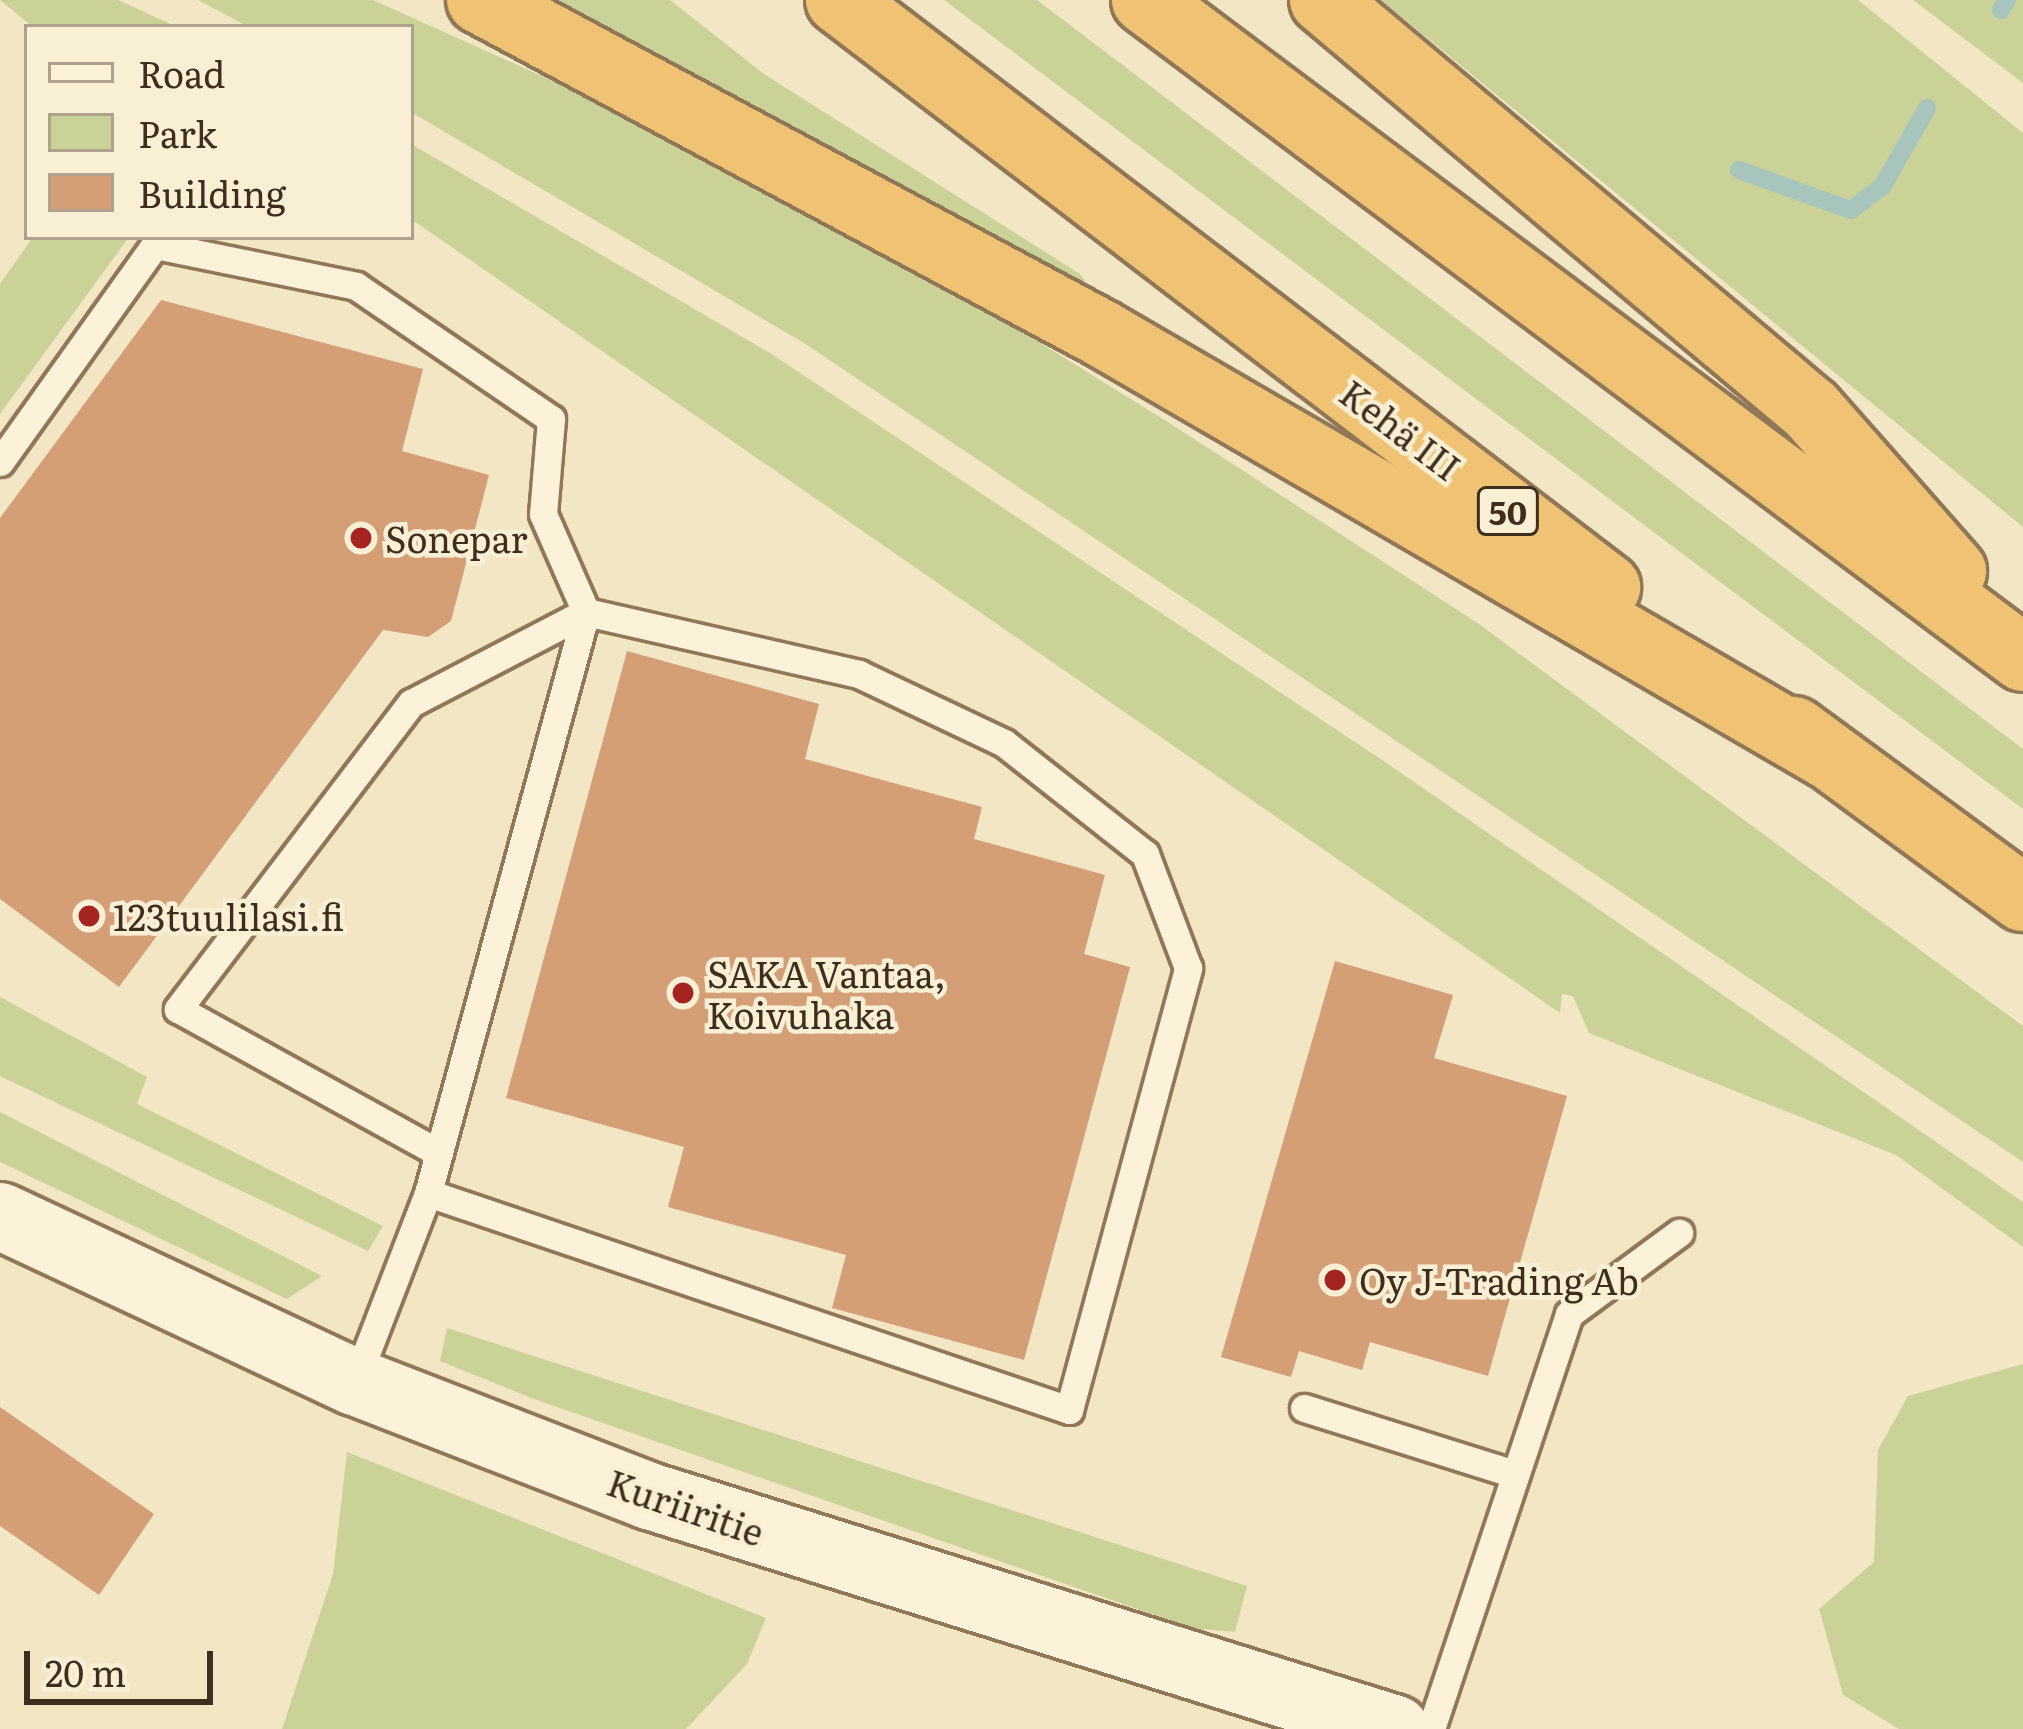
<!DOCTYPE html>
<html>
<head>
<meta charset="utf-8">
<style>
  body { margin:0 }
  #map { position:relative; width:2023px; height:1729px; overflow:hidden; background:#f2e6c5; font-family:Literata,serif }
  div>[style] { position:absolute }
  .green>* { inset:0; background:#cad297 }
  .stream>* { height:18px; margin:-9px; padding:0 9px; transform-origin:9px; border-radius:9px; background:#a7c5bd }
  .building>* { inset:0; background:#d49f77 }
  .roads { filter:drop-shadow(3px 0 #907758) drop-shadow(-3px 0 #907758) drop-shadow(0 3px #907758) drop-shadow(0 -3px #907758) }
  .service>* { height:27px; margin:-13.5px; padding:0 13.5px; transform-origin:13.5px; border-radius:13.5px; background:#fcf2d9 }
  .tertiary>* { height:66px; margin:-33px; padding:0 33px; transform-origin:33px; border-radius:33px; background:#fcf2d9 }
  .trunk>* { height:66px; margin:-33px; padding:0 33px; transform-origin:33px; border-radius:33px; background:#f0c274 }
  .dots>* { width:33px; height:33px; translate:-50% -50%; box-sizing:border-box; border:6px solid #f9efd5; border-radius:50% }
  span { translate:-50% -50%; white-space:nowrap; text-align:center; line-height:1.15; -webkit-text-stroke:9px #f9efd5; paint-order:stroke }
  .shield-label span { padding:3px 9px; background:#f9efd5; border:3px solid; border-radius:9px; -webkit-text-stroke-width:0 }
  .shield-label { font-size:33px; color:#3e2e1e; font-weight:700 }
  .street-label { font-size:36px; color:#3e2e1e }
  .poi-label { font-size:36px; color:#3e2e1e }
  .left { translate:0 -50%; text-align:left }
  .legend { position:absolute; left:24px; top:24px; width:390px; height:216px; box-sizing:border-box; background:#f9efd5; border:3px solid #aea28c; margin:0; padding:15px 21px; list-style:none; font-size:36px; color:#3e2e1e }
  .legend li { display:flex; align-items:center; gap:24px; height:60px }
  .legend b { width:60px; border:3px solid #aea28c }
  .scale { position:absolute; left:24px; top:1651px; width:189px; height:54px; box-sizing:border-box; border:6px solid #3e2e1e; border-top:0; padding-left:15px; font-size:36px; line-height:42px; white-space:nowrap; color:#3e2e1e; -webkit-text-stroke:9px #f9efd5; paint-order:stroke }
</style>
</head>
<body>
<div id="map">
  <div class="green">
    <div style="clip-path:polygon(0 0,118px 0,177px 27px,33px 27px)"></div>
    <div style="clip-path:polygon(198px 0,373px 0,655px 127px,897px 254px,1171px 424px,1479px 624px,2023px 1026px,2023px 1162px,804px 343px,411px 112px,411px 27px,249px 27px)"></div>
    <div style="clip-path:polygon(543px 0,670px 0,764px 74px,1080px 274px,1101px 303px)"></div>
    <div style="clip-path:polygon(944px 0,1037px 0,2023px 749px,2023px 809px)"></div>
    <div style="clip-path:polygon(1381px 0,1858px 0,2023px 133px,2023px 527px)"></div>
    <div style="clip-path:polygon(1913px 0,2023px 0,2023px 83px)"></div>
    <div style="clip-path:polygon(411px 144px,770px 353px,1388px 764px,2023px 1202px,2023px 1247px,1896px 1155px,1589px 1033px,1573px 996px,1562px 994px,1560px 1013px,411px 219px)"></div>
    <div style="clip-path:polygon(33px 237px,129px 237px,0 414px,0 284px)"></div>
    <div style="clip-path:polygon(0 997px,147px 1077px,137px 1104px,383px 1226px,368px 1251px,0 1076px)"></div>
    <div style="clip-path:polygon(0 1112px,322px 1276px,287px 1299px,0 1162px)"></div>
    <div style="clip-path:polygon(447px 1328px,1247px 1586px,1235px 1632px,1192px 1628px,534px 1399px,440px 1361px)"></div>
    <div style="clip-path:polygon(2023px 1364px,2023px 1729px,1899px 1729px,1843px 1695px,1819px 1609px,1874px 1562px,1878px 1450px,1908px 1396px)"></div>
    <div style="clip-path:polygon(347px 1452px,766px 1618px,747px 1664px,686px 1729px,282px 1729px,333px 1574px)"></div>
  </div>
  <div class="stream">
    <div style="left:2001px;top:10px;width:12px;rotate:-59deg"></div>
    <div style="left:1739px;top:170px;width:119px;rotate:19.7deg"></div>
    <div style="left:1851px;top:210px;width:39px;rotate:-37deg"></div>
    <div style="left:1882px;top:187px;width:91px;rotate:-60.3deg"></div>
  </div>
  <div class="building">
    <div style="clip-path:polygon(161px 300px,423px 369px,402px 451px,489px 475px,451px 621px,428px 637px,383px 630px,119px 987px,0 899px,0 518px)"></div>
    <div style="clip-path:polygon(627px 651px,819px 704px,805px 759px,982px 807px,974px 839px,1105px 875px,1084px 954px,1130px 967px,1024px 1360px,832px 1308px,846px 1255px,668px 1207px,684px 1147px,506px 1098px)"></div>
    <div style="clip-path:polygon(1335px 961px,1453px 995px,1434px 1058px,1567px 1096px,1488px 1376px,1370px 1342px,1362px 1370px,1299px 1351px,1291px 1377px,1221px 1357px)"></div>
    <div style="clip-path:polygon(0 1407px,154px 1514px,99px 1595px,0 1526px)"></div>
  </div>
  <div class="roads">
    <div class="service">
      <div style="left:0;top:462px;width:267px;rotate:-54.5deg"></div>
      <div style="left:155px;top:245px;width:205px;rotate:11.5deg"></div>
      <div style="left:356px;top:286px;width:236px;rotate:34.3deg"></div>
      <div style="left:551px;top:419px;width:95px;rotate:94.8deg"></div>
      <div style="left:543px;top:514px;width:107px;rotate:66.3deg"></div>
      <div style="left:586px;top:612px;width:602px;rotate:105.21deg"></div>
      <div style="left:428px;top:1193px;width:203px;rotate:111.1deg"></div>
      <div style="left:428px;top:1193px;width:677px;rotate:18.7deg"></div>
      <div style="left:1069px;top:1410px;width:458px;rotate:-74.9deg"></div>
      <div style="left:1188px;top:968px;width:122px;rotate:-110.7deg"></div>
      <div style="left:1145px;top:854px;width:179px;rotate:-141.8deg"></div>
      <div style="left:1004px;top:743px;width:161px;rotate:-154.6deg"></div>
      <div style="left:859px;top:674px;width:280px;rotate:-167.2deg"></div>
      <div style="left:586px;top:612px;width:197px;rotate:152.5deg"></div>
      <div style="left:411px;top:703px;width:385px;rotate:127.3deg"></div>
      <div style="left:178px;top:1009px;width:298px;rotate:28.9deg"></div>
      <div style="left:1304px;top:1408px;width:221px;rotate:17.4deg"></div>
      <div style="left:1431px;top:1729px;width:437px;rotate:-71.6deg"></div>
      <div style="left:1569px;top:1314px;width:137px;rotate:-36.4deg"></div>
    </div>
    <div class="tertiary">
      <div style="left:0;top:1216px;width:392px;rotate:25.1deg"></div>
      <div style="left:355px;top:1382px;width:315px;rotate:21.2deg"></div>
      <div style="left:649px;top:1496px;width:782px;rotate:17.32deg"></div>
    </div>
    <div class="trunk">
      <div style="left:480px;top:0;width:705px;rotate:28.2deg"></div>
      <div style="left:1101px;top:333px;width:840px;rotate:30.17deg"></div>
      <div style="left:839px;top:0;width:967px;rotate:37.39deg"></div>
      <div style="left:1145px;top:0;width:1097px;rotate:36.85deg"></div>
      <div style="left:1323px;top:0;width:637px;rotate:40.04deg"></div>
      <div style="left:1811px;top:410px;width:215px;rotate:48.6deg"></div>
      <div style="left:1794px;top:730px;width:284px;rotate:36.3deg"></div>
    </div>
  </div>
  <div class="dots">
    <div style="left:361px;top:538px;background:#a52422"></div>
    <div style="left:89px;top:916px;background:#a52422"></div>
    <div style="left:683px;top:993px;background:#a52422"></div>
    <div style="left:1335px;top:1280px;background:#a52422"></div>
  </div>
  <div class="shield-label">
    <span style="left:1508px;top:511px">50</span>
  </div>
  <div class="street-label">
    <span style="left:1401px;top:429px;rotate:37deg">Kehä III</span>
    <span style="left:686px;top:1506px;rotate:19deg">Kuriiritie</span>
  </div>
  <div class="poi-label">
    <span class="left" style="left:385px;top:538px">Sonepar</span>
    <span class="left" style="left:113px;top:916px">123tuulilasi.fi</span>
    <span class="left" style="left:707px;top:993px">SAKA Vantaa,<br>Koivuhaka</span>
    <span class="left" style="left:1359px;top:1280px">Oy J-Trading Ab</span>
  </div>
  <ul class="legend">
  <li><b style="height:15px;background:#fcf2d9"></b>Road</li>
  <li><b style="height:33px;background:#cad297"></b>Park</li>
  <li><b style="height:33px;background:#d49f77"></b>Building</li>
  </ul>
  <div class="scale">20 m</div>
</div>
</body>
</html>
